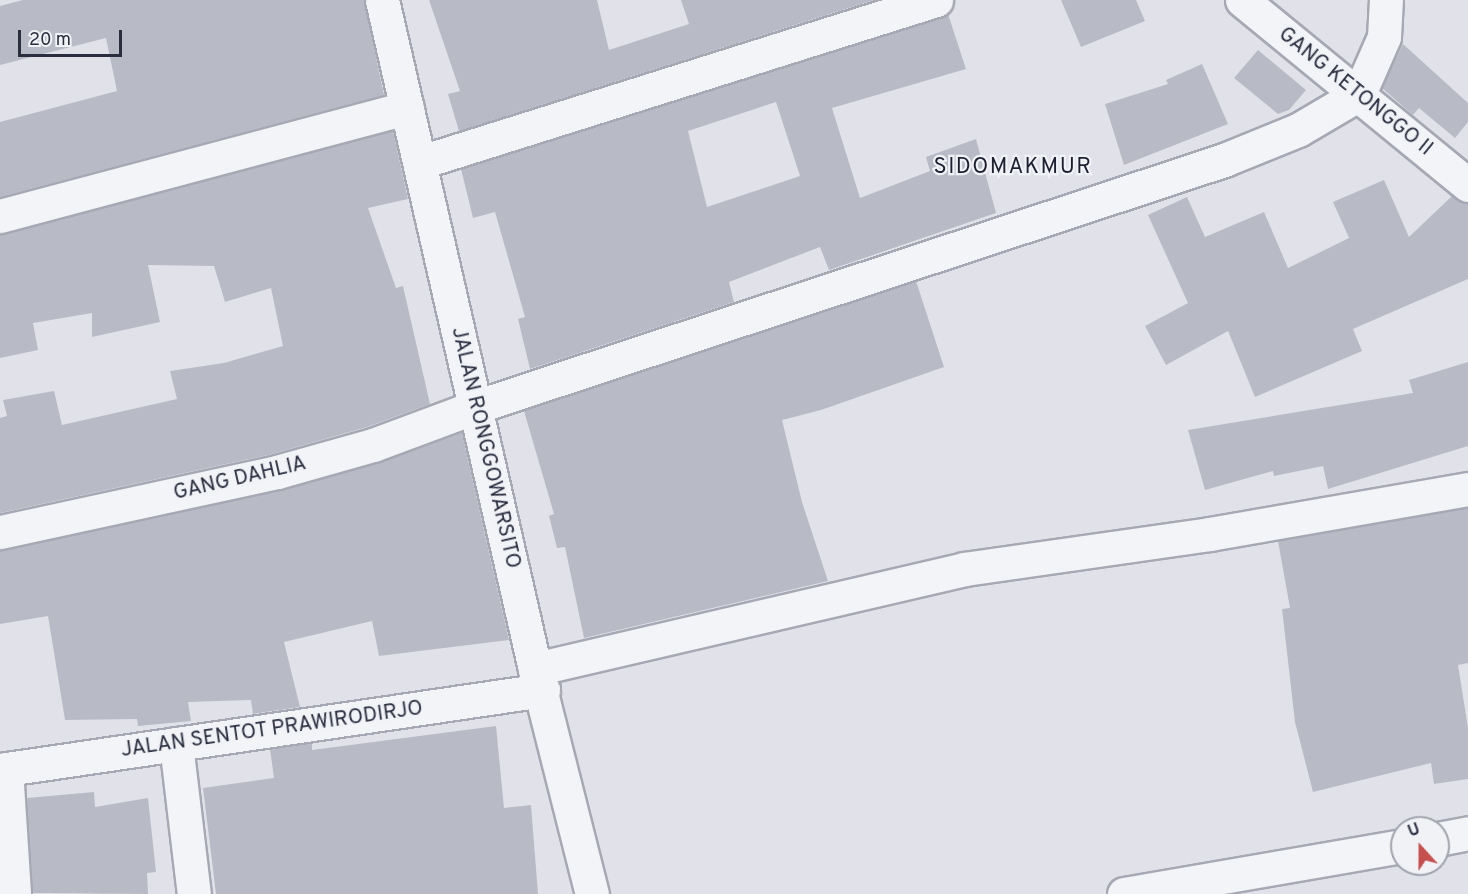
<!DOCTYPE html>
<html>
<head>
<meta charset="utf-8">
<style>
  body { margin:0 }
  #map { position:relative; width:1468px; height:894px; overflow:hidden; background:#e1e2e9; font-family:Overpass,sans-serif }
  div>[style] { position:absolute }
  .building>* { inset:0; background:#b8bbc5 }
  .roads { filter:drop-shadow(2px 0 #a6a8b3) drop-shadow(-2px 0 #a6a8b3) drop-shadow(0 2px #a6a8b3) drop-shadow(0 -2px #a6a8b3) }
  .minor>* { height:33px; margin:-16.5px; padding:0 16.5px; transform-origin:16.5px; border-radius:16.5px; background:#f3f4f7 }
  .tertiary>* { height:33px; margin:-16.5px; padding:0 16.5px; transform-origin:16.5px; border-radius:16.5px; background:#f3f4f7 }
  span { translate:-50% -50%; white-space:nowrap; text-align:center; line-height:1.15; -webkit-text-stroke:4.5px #f0f2f6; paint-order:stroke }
  .street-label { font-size:21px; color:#2a2e3f }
  .neighbourhood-label { font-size:22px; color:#1c2030; letter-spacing:1.5px }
  .north { position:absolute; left:1390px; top:816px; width:60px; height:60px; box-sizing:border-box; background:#f0f2f6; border:2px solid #a1a4ad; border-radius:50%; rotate:339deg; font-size:16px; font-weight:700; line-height:24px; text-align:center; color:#2a2e3f }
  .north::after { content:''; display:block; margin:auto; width:21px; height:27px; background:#c5504e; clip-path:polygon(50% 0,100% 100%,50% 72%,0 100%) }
  .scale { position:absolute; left:18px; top:30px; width:104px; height:27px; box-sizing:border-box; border:3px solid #2a2e3f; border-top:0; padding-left:8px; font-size:18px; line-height:21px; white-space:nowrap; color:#2a2e3f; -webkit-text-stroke:4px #f0f2f6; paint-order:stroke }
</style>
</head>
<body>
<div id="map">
  <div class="building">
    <div style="clip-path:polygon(23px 0,364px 0,384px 95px,0 197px,0 122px,117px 91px,106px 38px,0 65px,0 6px)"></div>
    <div style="clip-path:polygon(429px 0,597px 0,609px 50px,689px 24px,681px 0,874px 0,459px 131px,448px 94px,460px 91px)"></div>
    <div style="clip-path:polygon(1061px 0,1136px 0,1145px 21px,1081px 47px)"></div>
    <div style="clip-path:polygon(evenodd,948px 14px,966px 69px,832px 108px,860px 198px,930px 171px,926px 157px,976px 139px,996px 213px,829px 270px,820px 247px,729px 282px,734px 302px,530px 369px,518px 319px,525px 317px,495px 212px,473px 218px,461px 169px,948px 14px,776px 102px,800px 176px,707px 207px,688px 131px,776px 102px)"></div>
    <div style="clip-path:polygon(1403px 44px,1468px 103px,1468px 122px,1455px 138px,1419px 108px,1413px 115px,1382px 88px)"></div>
    <div style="clip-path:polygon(1258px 50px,1306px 90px,1289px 110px,1278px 114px,1234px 78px)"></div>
    <div style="clip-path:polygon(1202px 64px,1228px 124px,1124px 165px,1105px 104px,1168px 84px,1166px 80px)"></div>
    <div style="clip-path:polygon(393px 131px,408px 199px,368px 208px,396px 288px,403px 286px,430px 404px,367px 427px,272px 454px,0 513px,0 418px,7px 416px,3px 400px,54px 391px,62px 425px,177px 399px,170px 371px,224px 363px,283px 346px,271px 288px,225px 302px,214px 266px,148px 265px,160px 322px,92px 337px,92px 313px,33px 323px,38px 350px,0 358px,0 234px)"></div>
    <div style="clip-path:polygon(1384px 180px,1409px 237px,1452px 196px,1468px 203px,1468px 279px,1353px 329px,1362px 351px,1255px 397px,1228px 331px,1166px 365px,1145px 326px,1188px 303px,1148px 215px,1187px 197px,1205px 237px,1264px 212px,1288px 268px,1349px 238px,1333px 202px)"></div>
    <div style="clip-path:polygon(916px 281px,944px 367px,821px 410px,782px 420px,802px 502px,828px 581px,584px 638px,565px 547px,557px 548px,549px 516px,554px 514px,524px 411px)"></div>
    <div style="clip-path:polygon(1468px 362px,1468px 446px,1328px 489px,1323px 466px,1274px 476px,1273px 471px,1205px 490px,1188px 430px,1413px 393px,1409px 380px)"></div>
    <div style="clip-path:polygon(462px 433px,509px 640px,379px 656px,372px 621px,284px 642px,300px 707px,253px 714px,251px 700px,188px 702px,191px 721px,138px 726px,137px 719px,65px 720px,48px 616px,0 624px,0 550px,282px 490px,378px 463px)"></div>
    <div style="clip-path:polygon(1468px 508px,1468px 663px,1458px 665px,1468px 728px,1468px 779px,1434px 784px,1431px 763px,1313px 792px,1295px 722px,1282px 609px,1290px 608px,1278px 541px)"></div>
    <div style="clip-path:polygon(496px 726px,504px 808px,531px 805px,538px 894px,216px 894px,203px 788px,274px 778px,270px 749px,312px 743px,312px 750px)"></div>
    <div style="clip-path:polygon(94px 792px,95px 807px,148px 798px,156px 872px,147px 873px,148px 894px,33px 893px,27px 798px)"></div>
  </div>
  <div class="roads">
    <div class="minor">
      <div style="left:1242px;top:0;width:292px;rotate:39.3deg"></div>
      <div style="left:1359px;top:94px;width:62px;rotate:-66.3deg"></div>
      <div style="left:1384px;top:37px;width:37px;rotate:-87deg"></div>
      <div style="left:421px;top:162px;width:540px;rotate:-17.46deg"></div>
      <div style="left:0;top:216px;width:421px;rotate:-14.9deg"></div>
      <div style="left:0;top:532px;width:283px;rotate:-12.2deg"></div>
      <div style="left:277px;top:472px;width:100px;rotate:-15.7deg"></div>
      <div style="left:373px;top:445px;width:109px;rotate:-20.4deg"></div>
      <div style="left:475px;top:407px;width:789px;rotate:-18.25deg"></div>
      <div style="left:1224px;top:160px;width:80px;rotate:-22.1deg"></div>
      <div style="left:1298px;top:130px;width:71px;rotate:-30.5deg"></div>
      <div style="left:535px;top:669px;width:441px;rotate:-13.1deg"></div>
      <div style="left:964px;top:569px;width:248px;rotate:-8.1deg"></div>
      <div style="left:1210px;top:534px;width:262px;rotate:-9.9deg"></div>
      <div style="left:176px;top:744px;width:151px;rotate:83.2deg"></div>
      <div style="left:6px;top:769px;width:125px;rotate:86.3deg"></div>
      <div style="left:0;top:770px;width:549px;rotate:-8.38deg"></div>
    </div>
    <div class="tertiary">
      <div style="left:382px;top:0;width:686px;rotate:77.12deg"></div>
      <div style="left:535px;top:669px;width:232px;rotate:75.8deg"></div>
      <div style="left:1438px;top:839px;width:31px;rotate:-11deg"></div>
      <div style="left:1124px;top:894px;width:282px;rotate:-9.8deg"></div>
    </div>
  </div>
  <div class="street-label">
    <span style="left:1355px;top:92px;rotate:39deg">GANG KETONGGO II</span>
    <span style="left:485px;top:448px;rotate:77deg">JALAN RONGGOWARSITO</span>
    <span style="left:240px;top:479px;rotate:-13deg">GANG DAHLIA</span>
    <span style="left:272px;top:730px;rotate:-8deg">JALAN SENTOT PRAWIRODIRJO</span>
  </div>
  <div class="neighbourhood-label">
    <span style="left:1013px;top:168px">SIDOMAKMUR</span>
  </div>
  <div class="north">U</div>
  <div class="scale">20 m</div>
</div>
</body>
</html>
